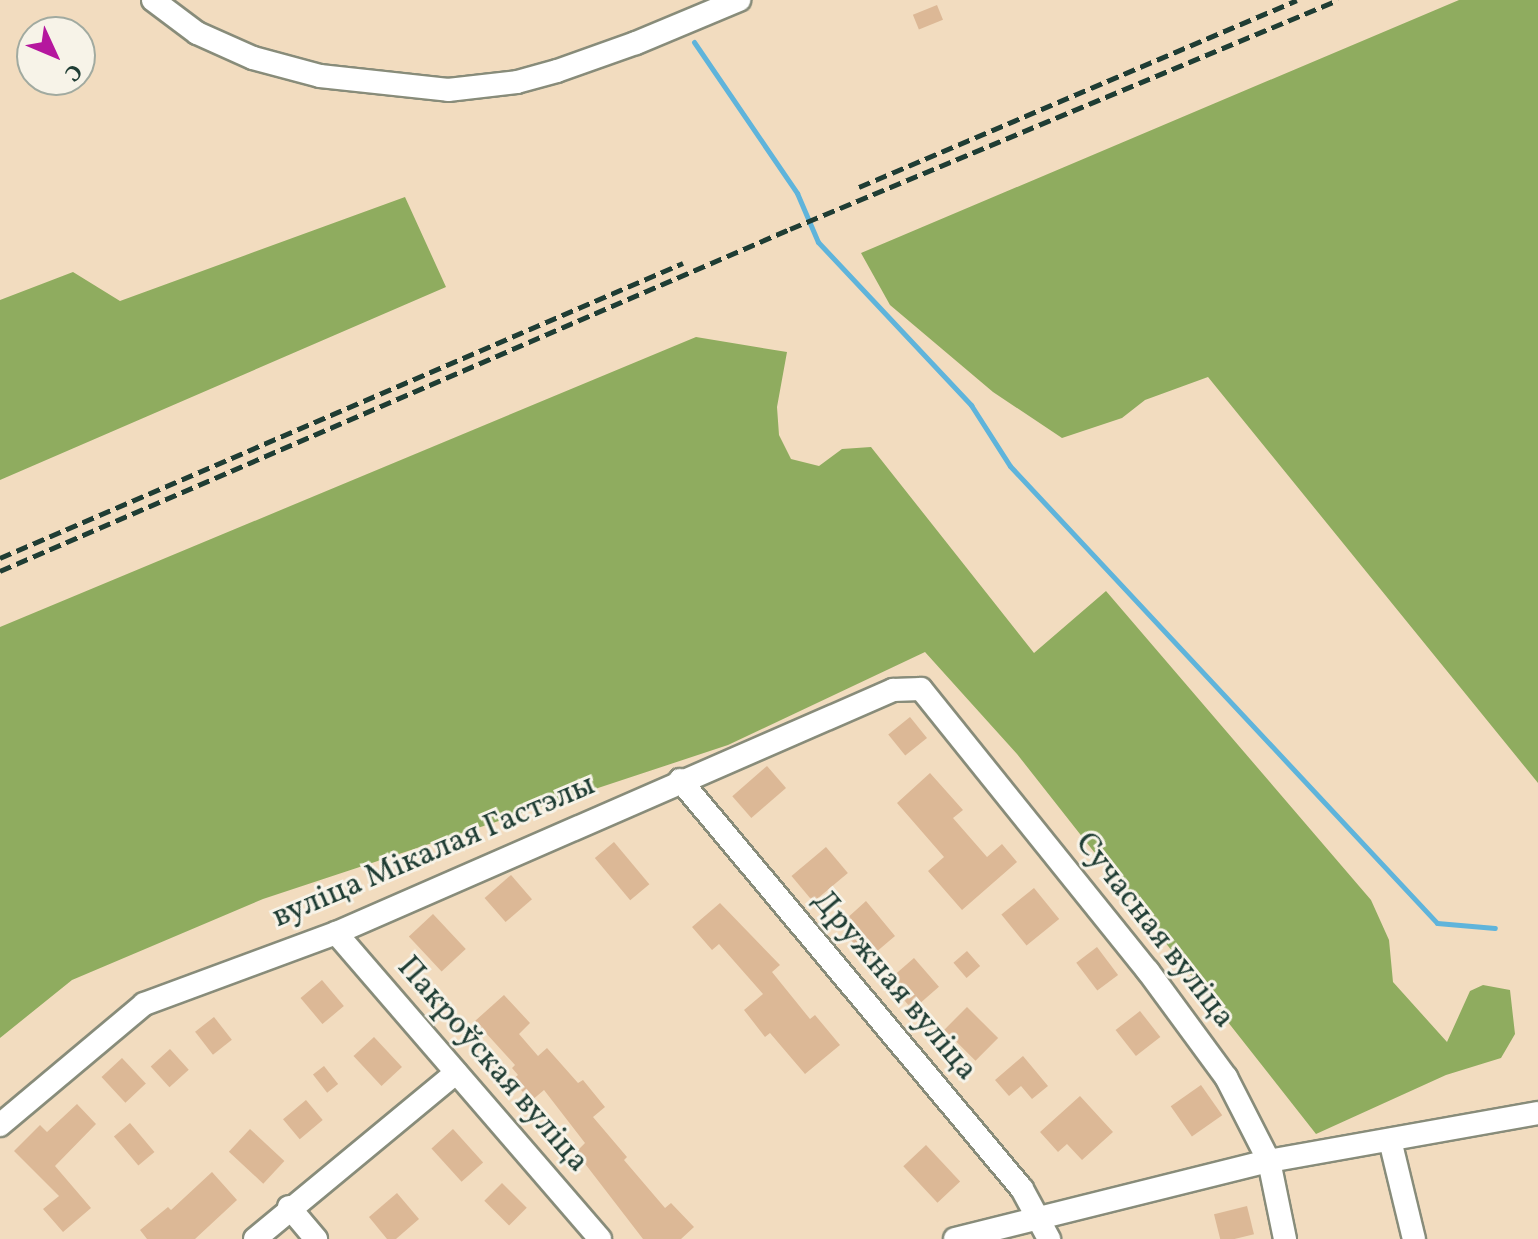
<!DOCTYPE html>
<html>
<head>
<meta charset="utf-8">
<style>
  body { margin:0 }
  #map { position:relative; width:1538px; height:1239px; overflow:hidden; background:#f2dcbf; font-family:Vollkorn,serif }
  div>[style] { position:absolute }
  .forest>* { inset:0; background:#8fac5f }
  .stream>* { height:5px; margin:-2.5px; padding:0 2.5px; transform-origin:2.5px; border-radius:2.5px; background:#5fb4db }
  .building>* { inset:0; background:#dcb896; transform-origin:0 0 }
  .roads { filter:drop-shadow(2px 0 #888c7a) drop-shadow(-2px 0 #888c7a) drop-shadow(0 2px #888c7a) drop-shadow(0 -2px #888c7a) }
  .minor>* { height:22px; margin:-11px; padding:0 11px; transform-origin:11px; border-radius:11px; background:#fff }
  .rail>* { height:5px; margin-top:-2.5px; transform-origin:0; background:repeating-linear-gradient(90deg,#1f3d34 0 12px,transparent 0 18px) }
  span { translate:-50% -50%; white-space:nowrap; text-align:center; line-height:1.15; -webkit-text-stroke:6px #f7f3e8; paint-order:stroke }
  .street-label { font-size:32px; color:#1f3d34 }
  .north { position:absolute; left:16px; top:16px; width:80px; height:80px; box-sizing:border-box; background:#f7f3e8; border:2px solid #a1aaa0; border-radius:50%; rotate:134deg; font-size:22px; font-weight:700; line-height:32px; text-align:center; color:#1f3d34 }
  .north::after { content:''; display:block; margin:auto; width:28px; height:36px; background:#b5179e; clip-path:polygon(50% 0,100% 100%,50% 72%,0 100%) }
</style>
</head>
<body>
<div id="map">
  <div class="forest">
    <div style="clip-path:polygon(1459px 0,1538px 0,1538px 783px,1208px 377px,1145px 400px,1122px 418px,1062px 438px,993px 392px,890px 305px,861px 253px)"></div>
    <div style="clip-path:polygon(405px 197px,446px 287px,0 480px,0 300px,73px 272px,120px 301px)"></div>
    <div style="clip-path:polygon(696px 337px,787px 352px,777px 407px,779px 435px,791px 459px,819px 466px,842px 449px,871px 447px,1034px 653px,1106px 591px,1371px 900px,1389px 940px,1393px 982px,1447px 1042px,1470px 991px,1483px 985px,1510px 990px,1515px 1034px,1501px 1058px,1446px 1075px,1316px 1134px,1017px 754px,925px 652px,728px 745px,263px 899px,72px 980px,0 1038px,0 627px)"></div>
  </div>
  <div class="stream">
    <div style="left:694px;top:42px;width:183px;rotate:55.7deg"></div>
    <div style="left:797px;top:193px;width:53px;rotate:66.8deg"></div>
    <div style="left:818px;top:242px;width:224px;rotate:46.8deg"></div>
    <div style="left:971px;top:405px;width:72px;rotate:57.4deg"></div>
    <div style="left:1010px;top:466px;width:625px;rotate:46.94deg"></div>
    <div style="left:1437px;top:923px;width:58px;rotate:4.9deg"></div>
  </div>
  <div class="building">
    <div style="left:937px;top:5px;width:16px;height:26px;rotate:68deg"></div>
    <div style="left:910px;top:717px;width:27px;height:28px;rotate:51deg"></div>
    <div style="left:767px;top:766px;width:29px;height:46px;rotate:49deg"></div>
    <div style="clip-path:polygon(930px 773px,963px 810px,953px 818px,987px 857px,1002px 844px,1017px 862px,962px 910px,928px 871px,944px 857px,897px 803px)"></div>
    <div style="left:614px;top:842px;width:55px;height:25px;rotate:50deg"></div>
    <div style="left:826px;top:847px;width:34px;height:45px;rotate:50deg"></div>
    <div style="left:511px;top:875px;width:32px;height:35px;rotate:49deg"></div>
    <div style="left:1034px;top:888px;width:40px;height:42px;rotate:51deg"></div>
    <div style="clip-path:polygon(866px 901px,895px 936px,875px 953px,871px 948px,863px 955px,843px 933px,851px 927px,845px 920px)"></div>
    <div style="clip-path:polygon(720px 903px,780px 965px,772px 972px,810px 1019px,815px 1015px,840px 1045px,805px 1074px,770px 1033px,765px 1037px,744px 1010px,763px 994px,719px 944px,712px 950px,692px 927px)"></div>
    <div style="left:433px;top:914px;width:48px;height:33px;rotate:47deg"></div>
    <div style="left:1097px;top:947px;width:35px;height:26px;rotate:53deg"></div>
    <div style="left:967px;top:951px;width:20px;height:18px;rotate:49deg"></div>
    <div style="left:914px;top:958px;width:38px;height:35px;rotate:49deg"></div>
    <div style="left:322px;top:980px;width:34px;height:28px;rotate:50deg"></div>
    <div style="clip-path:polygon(504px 995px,530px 1023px,519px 1034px,538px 1056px,547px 1048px,578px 1083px,583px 1080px,605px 1107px,593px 1117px,627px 1157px,624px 1160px,665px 1208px,671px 1203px,694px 1227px,681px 1239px,643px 1239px,576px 1152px,585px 1143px,544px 1090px,531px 1101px,512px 1080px,518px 1075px,512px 1068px,515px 1065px,475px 1021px)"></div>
    <div style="left:967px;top:1007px;width:44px;height:32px;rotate:45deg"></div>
    <div style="left:1140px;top:1011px;width:33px;height:31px;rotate:52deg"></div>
    <div style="left:214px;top:1017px;width:29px;height:24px;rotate:52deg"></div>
    <div style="left:374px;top:1037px;width:41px;height:28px;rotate:47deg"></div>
    <div style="left:170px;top:1049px;width:28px;height:26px;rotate:48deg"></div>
    <div style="clip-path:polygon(1023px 1056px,1048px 1086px,1032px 1099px,1021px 1086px,1009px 1096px,995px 1080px)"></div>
    <div style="left:122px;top:1058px;width:35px;height:28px;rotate:47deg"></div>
    <div style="left:324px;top:1066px;width:23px;height:14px;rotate:52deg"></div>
    <div style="left:1201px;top:1085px;width:37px;height:37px;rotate:55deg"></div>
    <div style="clip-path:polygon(1080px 1096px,1113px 1132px,1082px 1160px,1067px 1144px,1058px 1152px,1040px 1132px)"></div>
    <div style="left:306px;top:1100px;width:26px;height:30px;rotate:50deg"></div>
    <div style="clip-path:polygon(77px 1104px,96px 1124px,55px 1166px,91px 1208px,63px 1232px,43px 1209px,59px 1196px,14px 1151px,40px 1125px,47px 1132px)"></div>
    <div style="left:130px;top:1123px;width:38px;height:21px;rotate:50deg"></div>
    <div style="left:250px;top:1129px;width:47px;height:31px;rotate:43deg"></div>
    <div style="left:453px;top:1129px;width:45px;height:29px;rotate:48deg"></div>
    <div style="left:926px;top:1145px;width:50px;height:31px;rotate:47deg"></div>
    <div style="clip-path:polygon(212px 1172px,237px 1200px,195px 1239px,147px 1239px,140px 1230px,168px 1207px,171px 1210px)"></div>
    <div style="left:502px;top:1183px;width:35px;height:25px;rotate:45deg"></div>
    <div style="clip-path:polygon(397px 1193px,419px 1219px,396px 1239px,387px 1239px,369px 1217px)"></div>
    <div style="left:1247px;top:1206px;width:29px;height:34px;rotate:76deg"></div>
  </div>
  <div class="roads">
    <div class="minor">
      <div style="left:153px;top:0;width:55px;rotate:36.9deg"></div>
      <div style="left:197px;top:33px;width:61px;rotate:24.1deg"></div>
      <div style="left:253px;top:58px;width:69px;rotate:15deg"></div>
      <div style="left:320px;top:76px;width:129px;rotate:6.2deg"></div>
      <div style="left:448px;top:90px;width:69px;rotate:-6.6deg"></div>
      <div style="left:517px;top:82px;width:41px;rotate:-15.4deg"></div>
      <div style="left:557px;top:71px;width:84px;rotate:-19.5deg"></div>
      <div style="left:636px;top:43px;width:112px;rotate:-22.7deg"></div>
      <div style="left:680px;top:780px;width:533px;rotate:50.1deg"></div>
      <div style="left:1022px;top:1189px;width:57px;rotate:61.6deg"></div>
      <div style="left:336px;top:933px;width:404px;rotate:49.2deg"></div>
      <div style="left:0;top:1125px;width:188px;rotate:-40deg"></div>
      <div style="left:144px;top:1004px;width:205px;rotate:-20.3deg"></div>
      <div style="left:336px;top:933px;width:608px;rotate:-23.57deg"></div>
      <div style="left:893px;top:690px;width:28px;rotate:-2deg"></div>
      <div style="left:921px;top:689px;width:362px;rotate:51.2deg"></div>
      <div style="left:1148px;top:971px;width:132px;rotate:53.7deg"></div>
      <div style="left:1226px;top:1077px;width:94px;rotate:62.9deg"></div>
      <div style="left:1269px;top:1161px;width:80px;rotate:78.4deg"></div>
      <div style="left:1390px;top:1140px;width:102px;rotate:76.4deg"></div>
      <div style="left:289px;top:1207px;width:42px;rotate:49.8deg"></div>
      <div style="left:255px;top:1239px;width:261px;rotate:-39.6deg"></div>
      <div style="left:955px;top:1239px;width:324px;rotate:-14deg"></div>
      <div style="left:1269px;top:1161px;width:273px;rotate:-10.1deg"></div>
    </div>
  </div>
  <div class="rail">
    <div style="left:859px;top:187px;width:476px;rotate:-23.1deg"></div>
    <div style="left:0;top:558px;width:744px;rotate:-23.36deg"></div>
    <div style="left:0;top:571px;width:861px;rotate:-23.41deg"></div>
    <div style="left:790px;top:229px;width:594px;rotate:-22.68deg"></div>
  </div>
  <div class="street-label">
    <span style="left:434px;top:852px;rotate:-23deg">вуліца Мікалая Гастэлы</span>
    <span style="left:1154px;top:931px;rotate:52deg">Сучасная вуліца</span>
    <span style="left:894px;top:986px;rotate:50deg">Дружная вуліца</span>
    <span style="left:492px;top:1065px;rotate:49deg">Пакроўская вуліца</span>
  </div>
  <div class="north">С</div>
</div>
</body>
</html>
